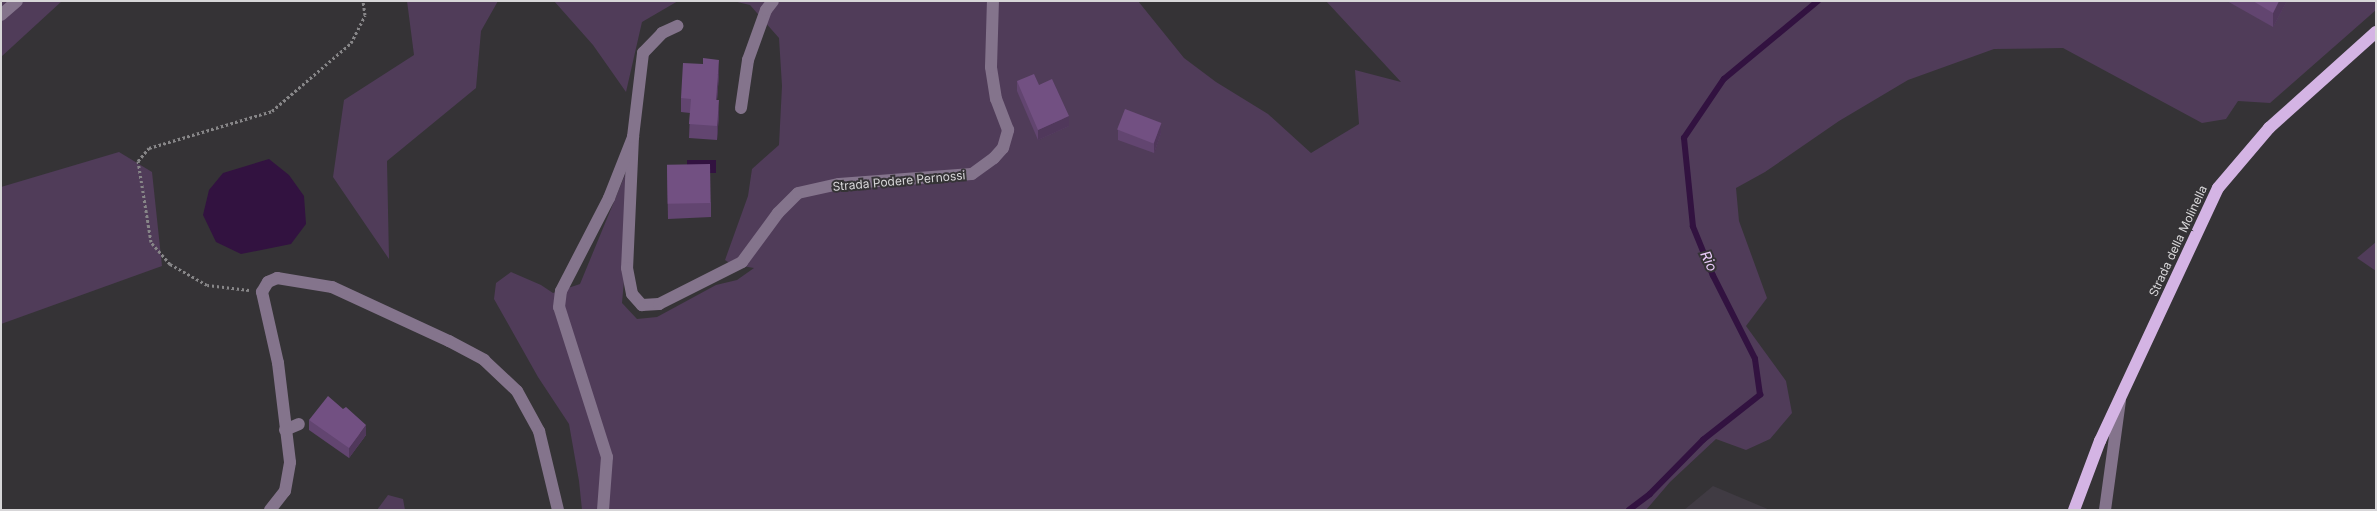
<!DOCTYPE html>
<html>
<head>
<meta charset="utf-8">
<style>
  body { margin:0 }
  #map { position:relative; width:2377px; height:511px; overflow:hidden; background:#353336; font-family:Inter,sans-serif }
  div>[style] { position:absolute }
  .built>* { inset:0; background:#403b43 }
  .green>* { inset:0; background:#503c59 }
  .water>* { inset:0; background:#321240; transform-origin:0 0 }
  .stream>* { height:5.5px; margin:-2.75px; padding:0 2.75px; transform-origin:2.75px; border-radius:2.75px; background:#321240 }
  .path>* { height:3px; margin-top:-1.5px; transform-origin:0; background:repeating-linear-gradient(90deg,#878688 0 2.5px,transparent 0 5px) }
  .minor>* { height:12px; margin:-6px; padding:0 6px; transform-origin:6px; border-radius:6px; background:#84748c }
  .major>* { height:12px; margin:-6px; padding:0 6px; transform-origin:6px; border-radius:6px; background:#d4b4e4 }
  .wall>* { inset:0; background:#624570 }
  .shaded-wall>* { inset:0; background:#50385b }
  .building>* { inset:0; background:#725082; transform-origin:0 0 }
  span { translate:-50% -50%; white-space:nowrap; text-align:center; line-height:1.15; -webkit-text-stroke:4px #353336; paint-order:stroke }
  .street-label { font-size:12px; color:#d7d6d8 }
  .water-label { font-size:14px; color:#e8caf8; font-style:italic }
  .frame { position:absolute; inset:0; border:2px solid #d7d6d8; pointer-events:none }
</style>
</head>
<body>
<div id="map">
  <div class="built">
    <div style="clip-path:polygon(1713px 486px,1770px 510px,1684px 510px)"></div>
  </div>
  <div class="green">
    <div style="clip-path:polygon(1px 1px,62px 1px,1px 57px)"></div>
    <div style="clip-path:polygon(407px 1px,498px 1px,481px 31px,476px 88px,387px 161px,389px 259px,333px 177px,344px 100px,414px 55px)"></div>
    <div style="clip-path:polygon(554px 1px,678px 1px,642px 22px,626px 92px,593px 45px)"></div>
    <div style="clip-path:polygon(733px 1px,1138px 1px,1184px 58px,1216px 82px,1268px 114px,1311px 153px,1359px 124px,1355px 70px,1401px 82px,1326px 1px,2376px 1px,2376px 10px,2270px 103px,2238px 101px,2226px 119px,2202px 123px,2063px 48px,1994px 49px,1908px 80px,1839px 121px,1765px 172px,1736px 188px,1739px 221px,1767px 298px,1746px 326px,1786px 381px,1792px 413px,1770px 439px,1746px 450px,1716px 439px,1670px 482px,1646px 510px,582px 510px,579px 481px,569px 424px,538px 377px,494px 299px,496px 283px,511px 272px,541px 285px,553px 293px,580px 284px,627px 170px,634px 170px,622px 303px,637px 319px,657px 317px,716px 285px,737px 280px,754px 268px,731px 264px,725px 260px,748px 196px,752px 169px,779px 145px,782px 86px,779px 38px,750px 5px)"></div>
    <div style="clip-path:polygon(119px 152px,152px 172px,162px 266px,1px 324px,1px 187px)"></div>
    <div style="clip-path:polygon(2376px 242px,2376px 271px,2357px 258px)"></div>
    <div style="clip-path:polygon(388px 495px,403px 499px,405px 510px,377px 510px)"></div>
  </div>
  <div class="water">
    <div style="clip-path:polygon(269px 159px,289px 175px,304px 196px,306px 224px,291px 244px,241px 254px,216px 242px,203px 215px,209px 190px,223px 173px)"></div>
    <div style="left:687px;top:160px;width:29px;height:13px"></div>
  </div>
  <div class="stream">
    <div style="left:1629px;top:510px;width:26px;rotate:-37deg"></div>
    <div style="left:1650px;top:494px;width:76px;rotate:-45.5deg"></div>
    <div style="left:1703px;top:440px;width:73px;rotate:-38.3deg"></div>
    <div style="left:1760px;top:395px;width:36px;rotate:-98deg"></div>
    <div style="left:1755px;top:359px;width:93px;rotate:-116.8deg"></div>
    <div style="left:1713px;top:276px;width:53px;rotate:-112.2deg"></div>
    <div style="left:1693px;top:227px;width:89px;rotate:-95.8deg"></div>
    <div style="left:1684px;top:138px;width:71px;rotate:-55.9deg"></div>
    <div style="left:1724px;top:79px;width:122px;rotate:-39.7deg"></div>
  </div>
  <div class="path">
    <div style="left:249px;top:290px;width:42px;rotate:-173.2deg"></div>
    <div style="left:207px;top:285px;width:43px;rotate:-150.4deg"></div>
    <div style="left:170px;top:264px;width:29px;rotate:-131deg"></div>
    <div style="left:151px;top:242px;width:82px;rotate:-99.1deg"></div>
    <div style="left:138px;top:161px;width:17px;rotate:-50deg"></div>
    <div style="left:149px;top:148px;width:128px;rotate:-16.7deg"></div>
    <div style="left:272px;top:111px;width:104px;rotate:-40.7deg"></div>
    <div style="left:351px;top:43px;width:31px;rotate:-63deg"></div>
    <div style="left:365px;top:15px;width:14px;rotate:-98deg"></div>
  </div>
  <div class="minor">
    <div style="left:1px;top:15px;width:21px;rotate:-41deg"></div>
    <div style="left:741px;top:108px;width:49px;rotate:-81.7deg"></div>
    <div style="left:748px;top:60px;width:53px;rotate:-70.2deg"></div>
    <div style="left:766px;top:10px;width:11px;rotate:-52deg"></div>
    <div style="left:633px;top:137px;width:131px;rotate:92.6deg"></div>
    <div style="left:627px;top:268px;width:26px;rotate:79deg"></div>
    <div style="left:632px;top:294px;width:15px;rotate:48deg"></div>
    <div style="left:642px;top:305px;width:17px;rotate:-3deg"></div>
    <div style="left:659px;top:304px;width:93px;rotate:-26.8deg"></div>
    <div style="left:742px;top:262px;width:61px;rotate:-53.7deg"></div>
    <div style="left:778px;top:213px;width:28px;rotate:-45deg"></div>
    <div style="left:798px;top:193px;width:42px;rotate:-12.4deg"></div>
    <div style="left:839px;top:184px;width:133px;rotate:-4.3deg"></div>
    <div style="left:972px;top:174px;width:27px;rotate:-36deg"></div>
    <div style="left:994px;top:158px;width:13px;rotate:-48deg"></div>
    <div style="left:1003px;top:148px;width:19px;rotate:-74deg"></div>
    <div style="left:1008px;top:130px;width:33px;rotate:-111deg"></div>
    <div style="left:996px;top:99px;width:32px;rotate:-99deg"></div>
    <div style="left:991px;top:67px;width:66px;rotate:-88.3deg"></div>
    <div style="left:285px;top:430px;width:15px;rotate:-23deg"></div>
    <div style="left:270px;top:510px;width:24px;rotate:-52deg"></div>
    <div style="left:285px;top:491px;width:29px;rotate:-80deg"></div>
    <div style="left:290px;top:462px;width:100px;rotate:-96.9deg"></div>
    <div style="left:278px;top:363px;width:73px;rotate:-102.7deg"></div>
    <div style="left:262px;top:292px;width:12px;rotate:-59deg"></div>
    <div style="left:268px;top:282px;width:10px;rotate:-24deg"></div>
    <div style="left:277px;top:278px;width:56px;rotate:9.3deg"></div>
    <div style="left:332px;top:287px;width:129px;rotate:24.8deg"></div>
    <div style="left:449px;top:341px;width:40px;rotate:28deg"></div>
    <div style="left:484px;top:360px;width:45px;rotate:43.2deg"></div>
    <div style="left:517px;top:391px;width:46px;rotate:61.2deg"></div>
    <div style="left:539px;top:431px;width:81px;rotate:76.5deg"></div>
    <div style="left:603px;top:510px;width:53px;rotate:-85.7deg"></div>
    <div style="left:607px;top:457px;width:157px;rotate:-107.7deg"></div>
    <div style="left:559px;top:307px;width:16px;rotate:-83deg"></div>
    <div style="left:561px;top:291px;width:105px;rotate:-62.7deg"></div>
    <div style="left:609px;top:198px;width:66px;rotate:-68.5deg"></div>
    <div style="left:633px;top:137px;width:85px;rotate:-83.2deg"></div>
    <div style="left:643px;top:53px;width:28px;rotate:-46deg"></div>
    <div style="left:662px;top:33px;width:17px;rotate:-25deg"></div>
    <div style="left:2105px;top:510px;width:110px;rotate:-82.2deg"></div>
  </div>
  <div class="major">
    <div style="left:2074px;top:510px;width:74px;rotate:-69.4deg"></div>
    <div style="left:2100px;top:441px;width:279px;rotate:-65deg"></div>
    <div style="left:2218px;top:188px;width:79px;rotate:-49.6deg"></div>
    <div style="left:2269px;top:128px;width:144px;rotate:-41.9deg"></div>
  </div>
  <div class="wall">
    <div style="clip-path:polygon(2227px 1px,2287px 1px,2273px 27px)"></div>
    <div style="clip-path:polygon(719px 74px,717px 100px,719px 114px,717px 140px,689px 138px,690px 113px,681px 112px,681px 98px)"></div>
    <div style="clip-path:polygon(1017px 81px,1039px 85px,1069px 126px,1038px 140px,1017px 91px)"></div>
    <div style="clip-path:polygon(1118px 130px,1161px 133px,1154px 153px,1118px 140px)"></div>
    <div style="clip-path:polygon(667px 166px,711px 203px,711px 217px,668px 219px)"></div>
    <div style="clip-path:polygon(309px 420px,366px 435px,349px 458px,309px 430px)"></div>
  </div>
  <div class="shaded-wall">
    <div style="clip-path:polygon(2279px 1px,2287px 1px,2273px 27px,2273px 13px)"></div>
    <div style="clip-path:polygon(719px 60px,719px 74px,716px 114px,716px 100px)"></div>
    <div style="clip-path:polygon(719px 100px,719px 114px,717px 140px,717px 126px)"></div>
    <div style="clip-path:polygon(1069px 116px,1069px 126px,1038px 140px,1038px 130px)"></div>
    <div style="clip-path:polygon(1161px 123px,1161px 133px,1154px 153px,1154px 143px)"></div>
    <div style="clip-path:polygon(366px 425px,366px 435px,349px 458px,349px 448px)"></div>
  </div>
  <div class="building">
    <div style="clip-path:polygon(2253px 1px,2279px 1px,2273px 13px)"></div>
    <div style="clip-path:polygon(703px 58px,719px 60px,716px 100px,719px 100px,717px 126px,689px 124px,691px 99px,681px 98px,683px 63px,703px 64px)"></div>
    <div style="clip-path:polygon(1034px 74px,1039px 85px,1052px 79px,1069px 116px,1038px 130px,1017px 81px)"></div>
    <div style="left:1125px;top:109px;width:39px;height:22px;rotate:21deg"></div>
    <div style="left:710px;top:164px;width:39px;height:43px;rotate:89deg"></div>
    <div style="clip-path:polygon(328px 396px,343px 409px,346px 407px,366px 425px,349px 448px,309px 420px)"></div>
  </div>
  <div class="street-label">
    <span style="left:899px;top:181px;rotate:-5deg">Strada Podere Pernossi</span>
    <span style="left:2178px;top:241px;rotate:-65deg">Strada della Molinella</span>
  </div>
  <div class="water-label">
    <span style="left:1709px;top:261px;rotate:65deg">Rio</span>
  </div>
  <div class="frame"></div>
</div>
</body>
</html>
